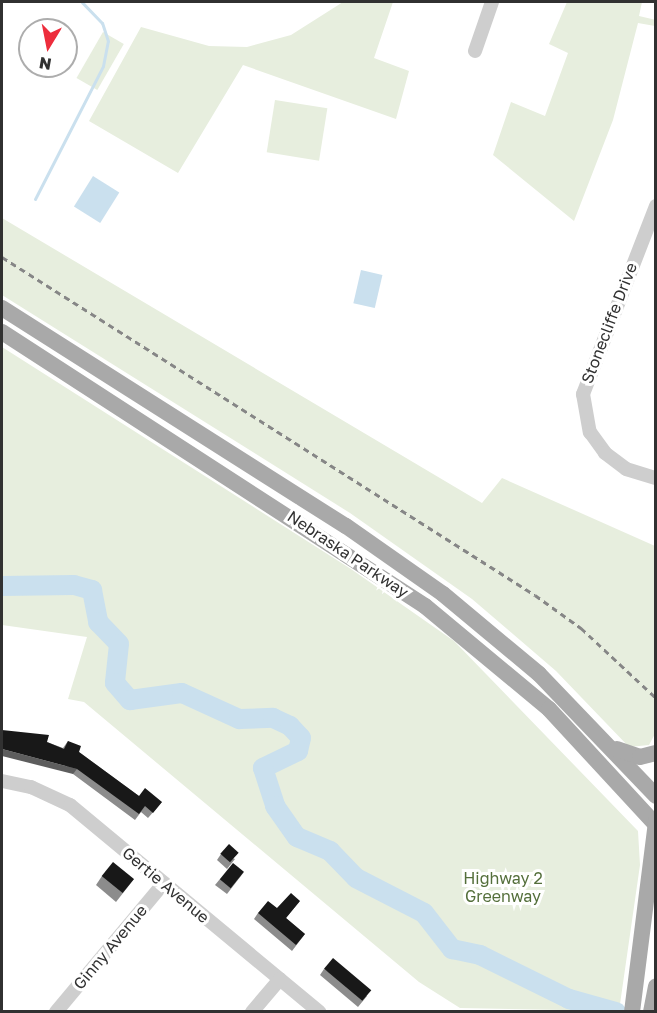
<!DOCTYPE html>
<html>
<head>
<meta charset="utf-8">
<style>
  body { margin:0 }
  #map { position:relative; width:657px; height:1013px; overflow:hidden; background:#fff; font-family:"Golos Text",sans-serif }
  div>[style] { position:absolute }
  .green>* { inset:0; background:#e7eede; transform-origin:0 0 }
  .water>* { inset:0; background:#cae0ee; transform-origin:0 0 }
  .stream>* { height:3px; margin:-1.5px; padding:0 1.5px; transform-origin:1.5px; border-radius:1.5px; background:#cae0ee }
  .river>* { height:20px; margin:-10px; padding:0 10px; transform-origin:10px; border-radius:10px; background:#cae0ee }
  .minor>* { height:14px; margin:-7px; padding:0 7px; transform-origin:7px; border-radius:7px; background:#cecece }
  .major>* { height:16px; margin:-8px; padding:0 8px; transform-origin:8px; border-radius:8px; background:#a9a9a9 }
  .rail>* { height:3px; margin-top:-1.5px; transform-origin:0; background:repeating-linear-gradient(90deg,#868686 0 6px,transparent 0 10.5px) }
  .wall>* { inset:0; background:#8c8c8c }
  .shaded-wall>* { inset:0; background:#5d5d5d }
  .building>* { inset:0; background:#181818; transform-origin:0 0 }
  span { translate:-50% -50%; white-space:nowrap; text-align:center; line-height:1.15; -webkit-text-stroke:6px #fff; paint-order:stroke }
  .street-label { font-size:16px; color:#313131 }
  .park-label { font-size:16px; color:#546f3b }
  .frame { position:absolute; inset:0; border:3px solid #313131; pointer-events:none }
  .north { position:absolute; left:18px; top:18px; width:60px; height:60px; box-sizing:border-box; background:#fff; border:2px solid #adadad; border-radius:50%; rotate:190deg; font-size:16px; font-weight:700; line-height:24px; text-align:center; color:#313131 }
  .north::after { content:''; display:block; margin:auto; width:21px; height:27px; background:#ed2d3c; clip-path:polygon(50% 0,100% 100%,50% 72%,0 100%) }
</style>
</head>
<body>
<div id="map">
  <div class="green">
    <div style="clip-path:polygon(343px 2px,393px 2px,374px 58px,409px 71px,396px 119px,243px 65px,178px 173px,89px 121px,141px 27px,209px 46px,247px 47px,291px 35px)"></div>
    <div style="clip-path:polygon(567px 2px,642px 2px,639px 16px,656px 20px,655px 26px,638px 23px,613px 120px,574px 221px,493px 155px,511px 102px,545px 116px,568px 53px,549px 44px)"></div>
    <div style="left:103px;top:32px;width:24px;height:53px;rotate:30deg"></div>
    <div style="left:275px;top:100px;width:53px;height:53px;rotate:9deg"></div>
    <div style="clip-path:polygon(2px 218px,482px 503px,502px 478px,655px 546px,656px 732px,649px 745px,629px 747px,556px 671px,472px 599px,350px 513px,2px 295px)"></div>
    <div style="clip-path:polygon(2px 347px,351px 569px,454px 641px,638px 831px,640px 865px,619px 1011px,460px 1008px,419px 982px,84px 702px,68px 699px,87px 637px,2px 625px)"></div>
  </div>
  <div class="water">
    <div style="left:93px;top:176px;width:31px;height:36px;rotate:32deg"></div>
    <div style="left:361px;top:270px;width:22px;height:34px;rotate:13deg"></div>
  </div>
  <div class="stream">
    <div style="left:35px;top:199px;width:149px;rotate:-62.9deg"></div>
    <div style="left:103px;top:66px;width:25px;rotate:-79deg"></div>
    <div style="left:108px;top:41px;width:19px;rotate:-108deg"></div>
    <div style="left:102px;top:23px;width:29px;rotate:-134deg"></div>
  </div>
  <div class="river">
    <div style="left:2px;top:586px;width:72px;rotate:-0.8deg"></div>
    <div style="left:74px;top:585px;width:19px;rotate:16deg"></div>
    <div style="left:92px;top:590px;width:33px;rotate:79deg"></div>
    <div style="left:98px;top:622px;width:30px;rotate:46deg"></div>
    <div style="left:119px;top:644px;width:39px;rotate:96deg"></div>
    <div style="left:115px;top:683px;width:23px;rotate:49deg"></div>
    <div style="left:130px;top:700px;width:52px;rotate:-7.7deg"></div>
    <div style="left:182px;top:693px;width:63px;rotate:24.5deg"></div>
    <div style="left:239px;top:719px;width:34px;rotate:-2deg"></div>
    <div style="left:273px;top:718px;width:19px;rotate:25deg"></div>
    <div style="left:290px;top:726px;width:16px;rotate:47deg"></div>
    <div style="left:301px;top:738px;width:13px;rotate:103deg"></div>
    <div style="left:298px;top:751px;width:39px;rotate:154deg"></div>
    <div style="left:263px;top:768px;width:40px;rotate:72deg"></div>
    <div style="left:275px;top:806px;width:38px;rotate:55deg"></div>
    <div style="left:297px;top:837px;width:36px;rotate:23deg"></div>
    <div style="left:330px;top:851px;width:37px;rotate:46deg"></div>
    <div style="left:356px;top:878px;width:76px;rotate:27.2deg"></div>
    <div style="left:424px;top:913px;width:46px;rotate:52.1deg"></div>
    <div style="left:452px;top:949px;width:29px;rotate:12deg"></div>
    <div style="left:480px;top:955px;width:99px;rotate:26.3deg"></div>
    <div style="left:569px;top:999px;width:49px;rotate:15.5deg"></div>
  </div>
  <div class="minor">
    <div style="left:475px;top:51px;width:52px;rotate:-70.9deg"></div>
    <div style="left:656px;top:206px;width:202px;rotate:111.2deg"></div>
    <div style="left:583px;top:394px;width:39px;rotate:80deg"></div>
    <div style="left:590px;top:432px;width:26px;rotate:54deg"></div>
    <div style="left:605px;top:453px;width:26px;rotate:37deg"></div>
    <div style="left:626px;top:469px;width:31px;rotate:17deg"></div>
    <div style="left:2px;top:781px;width:30px;rotate:12deg"></div>
    <div style="left:31px;top:787px;width:43px;rotate:24.8deg"></div>
    <div style="left:70px;top:805px;width:324px;rotate:39.7deg"></div>
    <div style="left:56px;top:1012px;width:168px;rotate:-50.1deg"></div>
    <div style="left:252px;top:1012px;width:43px;rotate:-49.7deg"></div>
  </div>
  <div class="major">
    <div style="left:2px;top:308px;width:407px;rotate:32.4deg"></div>
    <div style="left:346px;top:526px;width:118px;rotate:35deg"></div>
    <div style="left:443px;top:594px;width:125px;rotate:39.8deg"></div>
    <div style="left:539px;top:674px;width:169px;rotate:46.2deg"></div>
    <div style="left:2px;top:332px;width:504px;rotate:32.93deg"></div>
    <div style="left:425px;top:606px;width:161px;rotate:39.7deg"></div>
    <div style="left:549px;top:709px;width:158px;rotate:47.3deg"></div>
    <div style="left:617px;top:749px;width:24px;rotate:19deg"></div>
    <div style="left:640px;top:757px;width:16px;rotate:-14deg"></div>
    <div style="left:632px;top:1012px;width:192px;rotate:-82.8deg"></div>
    <div style="left:651px;top:1012px;width:26px;rotate:-79deg"></div>
  </div>
  <div class="rail">
    <div style="left:2px;top:257px;width:631px;rotate:32.38deg"></div>
    <div style="left:535px;top:595px;width:57px;rotate:35.7deg"></div>
    <div style="left:581px;top:628px;width:103px;rotate:43deg"></div>
  </div>
  <div class="wall">
    <div style="clip-path:polygon(68px 741px,79px 752px,139px 796px,162px 802px,148px 818px,141px 812px,135px 820px,73px 774px,47px 742px,63px 748px)"></div>
    <div style="clip-path:polygon(221px 854px,235px 859px,227px 869px,217px 860px)"></div>
    <div style="clip-path:polygon(244px 872px,227px 894px,215px 885px,220px 879px)"></div>
    <div style="clip-path:polygon(102px 876px,134px 879px,116px 902px,96px 885px)"></div>
    <div style="clip-path:polygon(300px 901px,286px 918px,305px 934px,292px 951px,254px 919px,258px 913px,277px 908px)"></div>
    <div style="clip-path:polygon(324px 969px,367px 996px,358px 1007px,320px 975px)"></div>
  </div>
  <div class="shaded-wall">
    <div style="clip-path:polygon(2px 749px,77px 769px,73px 774px,2px 756px)"></div>
  </div>
  <div class="building">
    <div style="clip-path:polygon(2px 730px,49px 735px,47px 742px,64px 749px,68px 741px,81px 746px,79px 752px,139px 796px,145px 788px,162px 802px,153px 813px,145px 806px,139px 814px,77px 769px,2px 749px)"></div>
    <div style="left:229px;top:844px;width:13px;height:13px;rotate:42deg"></div>
    <div style="left:113px;top:862px;width:27px;height:18px;rotate:39deg"></div>
    <div style="left:233px;top:863px;width:14px;height:21px;rotate:39deg"></div>
    <div style="clip-path:polygon(291px 893px,300px 901px,286px 918px,305px 934px,296px 945px,258px 913px,268px 901px,277px 908px)"></div>
    <div style="left:333px;top:958px;width:50px;height:14px;rotate:40deg"></div>
  </div>
  <div class="street-label">
    <span style="left:609px;top:323px;rotate:-69deg">Stonecliffe Drive</span>
    <span style="left:348px;top:554px;rotate:34deg">Nebraska Parkway</span>
    <span style="left:166px;top:885px;rotate:40deg">Gertie Avenue</span>
    <span style="left:110px;top:947px;rotate:-50deg">Ginny Avenue</span>
  </div>
  <div class="park-label">
    <span style="left:503px;top:887px">Highway 2<br>Greenway</span>
  </div>
  <div class="frame"></div>
  <div class="north">N</div>
</div>
</body>
</html>
